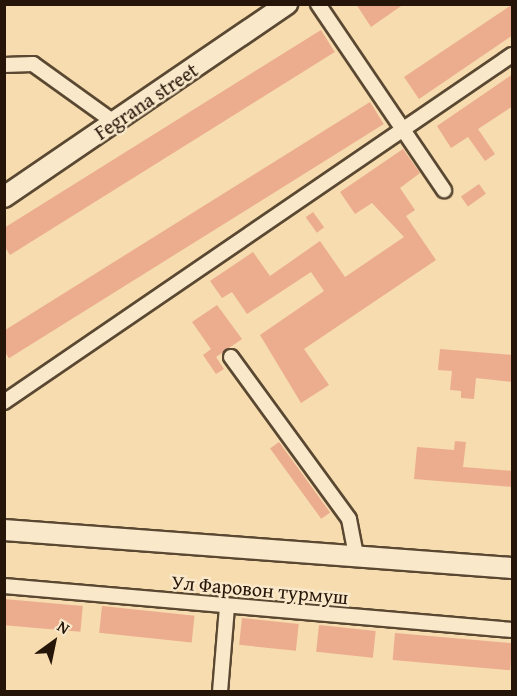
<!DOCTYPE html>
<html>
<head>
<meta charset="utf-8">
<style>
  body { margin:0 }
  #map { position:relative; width:517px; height:696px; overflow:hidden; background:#f6dcae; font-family:"Gentium Book Plus",serif }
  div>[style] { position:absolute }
  .building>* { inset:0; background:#ecac8e; transform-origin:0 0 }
  .roads { filter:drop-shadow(2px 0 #5a4832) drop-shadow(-2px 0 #5a4832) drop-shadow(0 2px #5a4832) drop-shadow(0 -2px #5a4832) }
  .street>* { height:14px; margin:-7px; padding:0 7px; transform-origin:7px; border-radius:7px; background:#f9e8ca }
  .secondary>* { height:20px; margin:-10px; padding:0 10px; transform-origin:10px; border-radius:10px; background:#f9e8ca }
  span { translate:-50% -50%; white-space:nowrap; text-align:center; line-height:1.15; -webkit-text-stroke:5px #f9e8ca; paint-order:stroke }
  .street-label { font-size:20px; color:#261609 }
  .frame { position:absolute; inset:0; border:6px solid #261609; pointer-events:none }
  .north { position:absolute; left:24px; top:612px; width:60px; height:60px; -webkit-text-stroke:4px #f9e8ca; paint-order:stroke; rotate:33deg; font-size:16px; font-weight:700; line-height:24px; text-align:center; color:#261609 }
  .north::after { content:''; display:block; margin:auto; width:21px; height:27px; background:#261609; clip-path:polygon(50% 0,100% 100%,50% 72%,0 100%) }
</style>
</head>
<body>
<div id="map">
  <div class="building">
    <div style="clip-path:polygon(356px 4px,404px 4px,371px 27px)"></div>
    <div style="clip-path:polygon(513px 4px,513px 35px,419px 99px,404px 77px)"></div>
    <div style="left:321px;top:30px;width:26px;height:383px;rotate:58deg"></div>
    <div style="clip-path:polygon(513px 74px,513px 106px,478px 129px,495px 154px,485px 161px,468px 137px,451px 148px,437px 126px)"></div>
    <div style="left:370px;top:102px;width:26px;height:442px;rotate:58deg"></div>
    <div style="clip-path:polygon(403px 149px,420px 173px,400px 188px,415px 210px,406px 216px,436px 260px,304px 349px,329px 385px,301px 403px,260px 335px,324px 291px,311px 272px,247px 314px,232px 292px,222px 298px,210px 281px,253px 252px,270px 276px,320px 241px,345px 277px,404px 237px,372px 203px,355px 214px,340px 192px)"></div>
    <div style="left:479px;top:184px;width:12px;height:22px;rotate:55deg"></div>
    <div style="left:313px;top:212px;width:19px;height:9px;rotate:54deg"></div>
    <div style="clip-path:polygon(217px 305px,242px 339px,216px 357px,224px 369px,216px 374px,203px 355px,211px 349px,192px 322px)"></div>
    <div style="clip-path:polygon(440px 349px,513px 355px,513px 382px,476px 378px,474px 399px,461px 398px,461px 391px,450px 390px,452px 371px,438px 370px)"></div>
    <div style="clip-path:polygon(455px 441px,466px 442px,463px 467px,513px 471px,513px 487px,414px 479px,417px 447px,454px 450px)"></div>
    <div style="left:279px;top:442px;width:87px;height:11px;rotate:54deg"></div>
    <div style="left:4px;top:599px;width:79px;height:26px;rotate:5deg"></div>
    <div style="left:102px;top:606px;width:93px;height:27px;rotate:6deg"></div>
    <div style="left:242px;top:618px;width:57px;height:27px;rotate:6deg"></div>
    <div style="left:319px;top:625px;width:57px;height:27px;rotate:6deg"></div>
    <div style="left:395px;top:633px;width:118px;height:27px;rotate:5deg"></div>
  </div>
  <div class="roads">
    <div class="street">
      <div style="left:318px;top:4px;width:225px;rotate:55.9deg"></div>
      <div style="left:4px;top:65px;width:29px;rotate:-2deg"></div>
      <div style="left:33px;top:64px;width:101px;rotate:35.7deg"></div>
      <div style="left:231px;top:357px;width:200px;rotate:53.9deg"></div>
      <div style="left:349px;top:519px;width:38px;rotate:79deg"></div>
      <div style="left:4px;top:402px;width:615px;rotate:-34.34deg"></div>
      <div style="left:4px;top:586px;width:510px;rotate:4.95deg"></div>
      <div style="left:220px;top:692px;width:86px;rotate:-85.3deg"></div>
    </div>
    <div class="secondary">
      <div style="left:4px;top:197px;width:343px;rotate:-34.3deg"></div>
      <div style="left:4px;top:530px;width:509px;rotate:4.28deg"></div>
    </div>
  </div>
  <div class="street-label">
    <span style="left:146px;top:101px;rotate:-34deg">Fegrana street</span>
    <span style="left:260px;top:589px;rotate:5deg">Ул Фаровон турмуш</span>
  </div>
  <div class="frame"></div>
  <div class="north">N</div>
</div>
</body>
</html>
